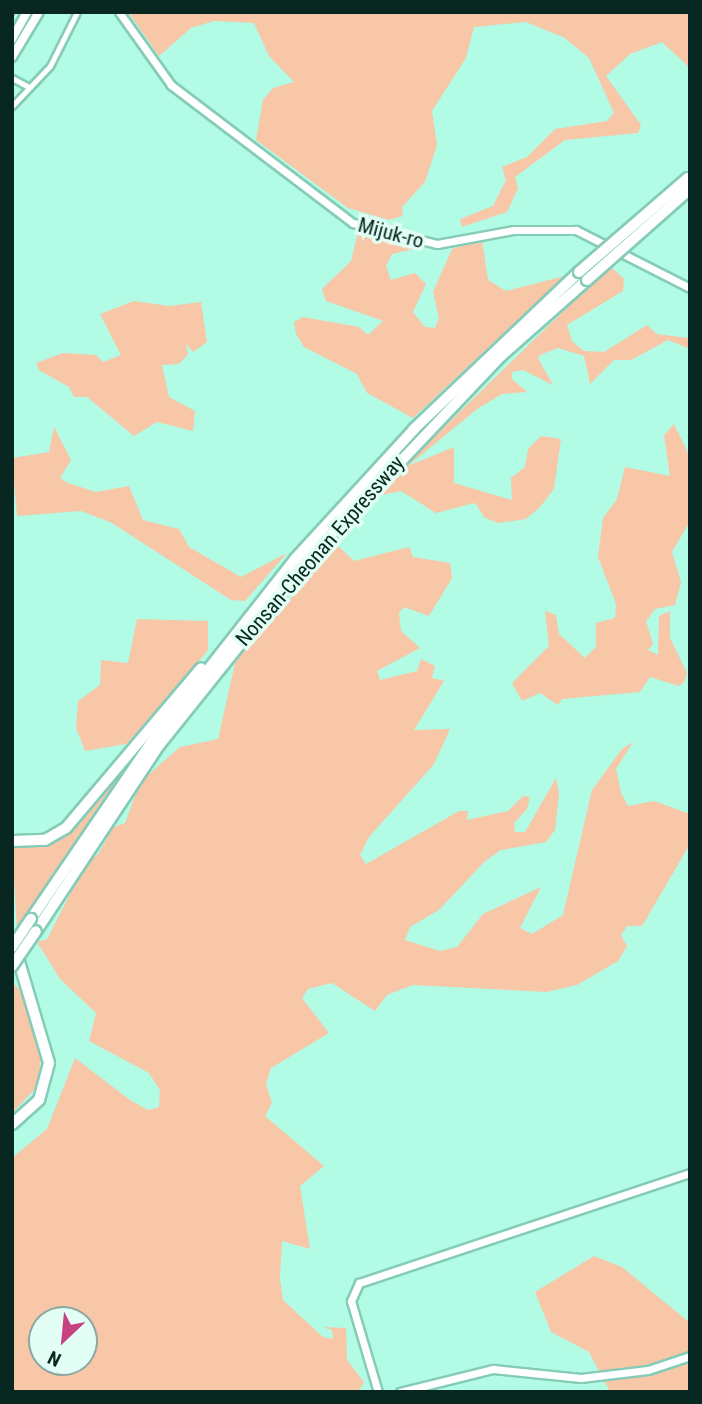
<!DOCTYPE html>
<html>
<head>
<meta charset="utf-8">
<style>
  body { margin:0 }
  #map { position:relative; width:702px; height:1404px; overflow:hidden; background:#b2fbe5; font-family:"Roboto Condensed",sans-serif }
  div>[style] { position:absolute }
  .green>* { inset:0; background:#f7c7a8 }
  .stream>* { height:2px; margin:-1px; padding:0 1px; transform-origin:1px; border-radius:1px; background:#fa7eb4 }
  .roads { filter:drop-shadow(2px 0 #85ccb8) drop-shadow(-2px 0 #85ccb8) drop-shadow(0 2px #85ccb8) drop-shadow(0 -2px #85ccb8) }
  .street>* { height:5px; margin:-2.5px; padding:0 2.5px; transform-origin:2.5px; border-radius:2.5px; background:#fff }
  .secondary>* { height:7px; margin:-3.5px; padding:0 3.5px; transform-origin:3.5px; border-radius:3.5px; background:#fff }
  .primary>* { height:8px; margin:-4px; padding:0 4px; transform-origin:4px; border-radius:4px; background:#fff }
  .highway>* { height:10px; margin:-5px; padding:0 5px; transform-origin:5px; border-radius:5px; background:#fff }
  .bridges { filter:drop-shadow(2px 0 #85ccb8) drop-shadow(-2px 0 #85ccb8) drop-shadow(0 2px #85ccb8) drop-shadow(0 -2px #85ccb8) }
  .highway-bridge>* { height:10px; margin:-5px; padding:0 5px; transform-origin:5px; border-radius:5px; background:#fff }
  span { translate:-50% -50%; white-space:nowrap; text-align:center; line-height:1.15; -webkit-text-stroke:7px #e2fef5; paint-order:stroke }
  .street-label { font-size:21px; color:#082720 }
  .frame { position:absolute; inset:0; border:14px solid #082720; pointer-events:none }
  .north { position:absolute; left:28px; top:1306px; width:70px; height:70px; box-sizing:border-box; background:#e2fef5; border:2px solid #8ba8a0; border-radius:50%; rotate:206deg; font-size:19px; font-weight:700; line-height:28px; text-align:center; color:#082720 }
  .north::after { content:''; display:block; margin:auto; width:24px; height:32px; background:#c84282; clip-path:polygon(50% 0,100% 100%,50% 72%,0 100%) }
</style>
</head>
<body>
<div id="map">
  <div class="green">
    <div style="clip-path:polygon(128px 12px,690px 12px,690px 68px,662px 42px,630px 54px,606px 76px,641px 125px,638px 133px,565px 140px,515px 177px,518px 188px,507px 212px,462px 227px,460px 219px,493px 206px,506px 180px,502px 167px,527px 157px,555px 129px,607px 121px,614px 113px,589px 58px,565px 38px,526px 22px,474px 27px,466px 58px,432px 111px,437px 145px,425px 182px,402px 207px,403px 216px,389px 220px,348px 208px,256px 140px,263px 100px,273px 88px,294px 82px,269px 56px,254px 23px,214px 21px,191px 28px,159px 56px)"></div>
    <div style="clip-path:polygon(358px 232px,426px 246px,392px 254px,386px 266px,391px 280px,415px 273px,426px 284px,413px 312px,425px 327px,435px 328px,439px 318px,433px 292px,452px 249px,482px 240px,488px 280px,506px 291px,565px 276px,413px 418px,367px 393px,357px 374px,304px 347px,296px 334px,294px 322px,303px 317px,359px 327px,368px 335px,383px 321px,326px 301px,322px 289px,351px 261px)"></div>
    <div style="clip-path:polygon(610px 266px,624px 279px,623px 291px,567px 325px,572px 341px,584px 351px,604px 352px,647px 325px,657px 334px,688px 338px,690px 349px,668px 340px,631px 360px,614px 360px,590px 384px,584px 356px,558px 348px,542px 354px,538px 358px,553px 385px,523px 370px,512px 372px,512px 379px,527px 392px,502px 394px,477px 409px,408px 466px,454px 447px,454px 483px,512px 500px,511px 478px,525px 467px,528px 449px,541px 436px,561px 439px,554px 489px,540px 507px,526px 519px,499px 523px,485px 518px,475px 503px,436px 513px,401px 491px,372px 497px)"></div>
    <div style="clip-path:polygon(134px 301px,169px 306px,201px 302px,207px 342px,193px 352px,186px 344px,188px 354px,179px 364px,162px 365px,169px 397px,195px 411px,193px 431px,157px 422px,134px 436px,87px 397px,74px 397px,69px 387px,39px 370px,36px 363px,63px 353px,96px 355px,103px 362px,121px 355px,100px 314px)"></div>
    <div style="clip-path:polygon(674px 424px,690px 457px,690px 521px,672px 552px,681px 582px,675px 605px,655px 609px,646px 621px,653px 644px,648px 650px,658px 655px,659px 616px,670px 611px,670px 638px,687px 673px,684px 682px,679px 686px,650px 677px,640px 692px,562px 699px,558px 705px,540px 693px,522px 701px,512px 683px,549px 646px,545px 611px,556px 615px,559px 634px,585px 658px,596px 647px,596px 623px,615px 618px,616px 604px,598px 557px,603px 518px,617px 499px,625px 467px,670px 476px,664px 435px)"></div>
    <div style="clip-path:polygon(54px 427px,71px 460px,60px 478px,68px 483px,96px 492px,129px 486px,143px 520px,179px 529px,189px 547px,241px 577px,287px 553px,245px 601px,231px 600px,112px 523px,81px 511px,17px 516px,12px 458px,49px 452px)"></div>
    <div style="clip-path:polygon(evenodd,338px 546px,354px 561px,409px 547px,413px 557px,450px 563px,452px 578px,429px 616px,404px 607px,399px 613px,401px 631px,420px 648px,377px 671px,380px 680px,417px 671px,421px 659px,435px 666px,432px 678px,444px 681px,414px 730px,450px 729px,434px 764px,369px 837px,360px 855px,366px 864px,459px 811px,468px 811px,467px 820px,508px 811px,523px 796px,530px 797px,527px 809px,514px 823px,515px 832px,525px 832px,556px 778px,559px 794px,555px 830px,546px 842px,501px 850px,485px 861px,439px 910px,410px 927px,405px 940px,440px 951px,457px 947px,483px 914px,541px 887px,520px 928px,532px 934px,563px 915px,592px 790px,622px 749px,633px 742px,616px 769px,621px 793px,628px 806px,654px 801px,690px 814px,690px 844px,642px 926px,627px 926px,621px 935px,627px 946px,618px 961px,577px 985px,546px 992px,413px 985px,387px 995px,375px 1011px,332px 983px,308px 989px,302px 998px,329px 1033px,271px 1068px,266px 1084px,272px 1103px,265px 1116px,324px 1166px,300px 1186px,310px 1249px,282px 1241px,280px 1279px,283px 1300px,323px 1337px,333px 1339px,332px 1330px,323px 1327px,346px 1328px,347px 1360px,364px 1382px,358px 1392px,12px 1392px,12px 1158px,47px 1129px,75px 1058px,130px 1100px,148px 1110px,159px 1107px,160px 1090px,149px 1073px,89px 1041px,96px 1013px,60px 979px,37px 942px,47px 939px,85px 865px,99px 853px,113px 827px,125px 823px,140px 782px,180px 747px,218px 739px,236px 659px,338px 546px,42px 1320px,84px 1320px,84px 1362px,42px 1362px,42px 1320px)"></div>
    <div style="clip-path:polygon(137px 619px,208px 621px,208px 650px,132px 743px,85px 751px,76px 728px,78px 701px,100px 685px,101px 660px,128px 663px)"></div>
    <div style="clip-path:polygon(158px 724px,98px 811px,17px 931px,12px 843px,55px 839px)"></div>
    <div style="clip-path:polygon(12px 982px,24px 994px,41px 1056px,38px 1086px,12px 1113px)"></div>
    <div style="clip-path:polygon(594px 1256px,622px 1267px,690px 1323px,690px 1392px,610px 1392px,589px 1352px,551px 1332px,535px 1292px)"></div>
  </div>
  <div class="stream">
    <div style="left:12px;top:18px;width:7px;rotate:-63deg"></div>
  </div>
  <div class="roads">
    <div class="street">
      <div style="left:12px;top:78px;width:19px;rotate:28deg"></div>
      <div style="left:12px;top:106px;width:55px;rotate:-46.5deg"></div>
      <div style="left:50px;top:66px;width:60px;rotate:-63.4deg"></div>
    </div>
    <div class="secondary">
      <div style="left:119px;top:12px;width:90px;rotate:54.5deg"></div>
      <div style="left:171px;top:85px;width:228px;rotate:37.2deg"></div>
      <div style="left:353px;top:223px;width:87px;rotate:14deg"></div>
      <div style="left:437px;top:244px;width:77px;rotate:-10.4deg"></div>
      <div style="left:513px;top:230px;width:63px"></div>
      <div style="left:576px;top:230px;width:128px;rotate:27deg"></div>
      <div style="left:378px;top:1392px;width:95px;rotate:-106.5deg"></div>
      <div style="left:351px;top:1301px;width:20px;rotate:-66deg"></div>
      <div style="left:359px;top:1283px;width:349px;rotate:-18.4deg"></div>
      <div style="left:400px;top:1392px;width:96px;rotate:-13.9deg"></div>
      <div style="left:493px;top:1369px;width:88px;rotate:5.8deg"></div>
      <div style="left:581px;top:1378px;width:67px;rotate:-6.8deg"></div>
      <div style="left:648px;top:1370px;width:44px;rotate:-18.4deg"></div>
    </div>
    <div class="primary">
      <div style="left:12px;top:39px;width:31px;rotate:-61deg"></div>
      <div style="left:12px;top:57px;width:52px;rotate:-59deg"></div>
    </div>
    <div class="highway">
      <div style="left:12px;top:841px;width:33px;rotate:-2deg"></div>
      <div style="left:45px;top:840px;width:24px;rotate:-30deg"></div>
      <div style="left:66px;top:828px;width:209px;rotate:-49.8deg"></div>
      <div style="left:31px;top:919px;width:222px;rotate:-55.7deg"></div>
      <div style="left:156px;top:736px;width:226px;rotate:-51.8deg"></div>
      <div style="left:296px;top:558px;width:175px;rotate:-47.5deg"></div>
      <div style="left:414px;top:429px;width:228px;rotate:-43.6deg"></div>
      <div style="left:36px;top:931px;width:224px;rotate:-56.5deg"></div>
      <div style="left:160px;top:744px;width:240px;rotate:-51.3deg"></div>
      <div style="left:310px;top:557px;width:277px;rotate:-46.5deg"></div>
      <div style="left:501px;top:356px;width:115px;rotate:-41.5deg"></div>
      <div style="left:12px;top:938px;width:130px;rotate:73.5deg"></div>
      <div style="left:49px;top:1063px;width:38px;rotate:105deg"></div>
      <div style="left:39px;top:1100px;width:36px;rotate:138deg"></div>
    </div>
  </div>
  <div class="bridges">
    <div class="highway-bridge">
      <div style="left:579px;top:272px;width:144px;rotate:-40.8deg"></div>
      <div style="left:587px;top:280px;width:137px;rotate:-41.5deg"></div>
      <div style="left:12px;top:947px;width:34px;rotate:-56deg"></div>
      <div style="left:12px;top:966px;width:42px;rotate:-55.6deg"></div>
    </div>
  </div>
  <div class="street-label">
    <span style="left:391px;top:233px;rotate:15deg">Mijuk-ro</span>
    <span style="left:320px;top:551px;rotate:-49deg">Nonsan-Cheonan Expressway</span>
  </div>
  <div class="frame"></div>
  <div class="north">N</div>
</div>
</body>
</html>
